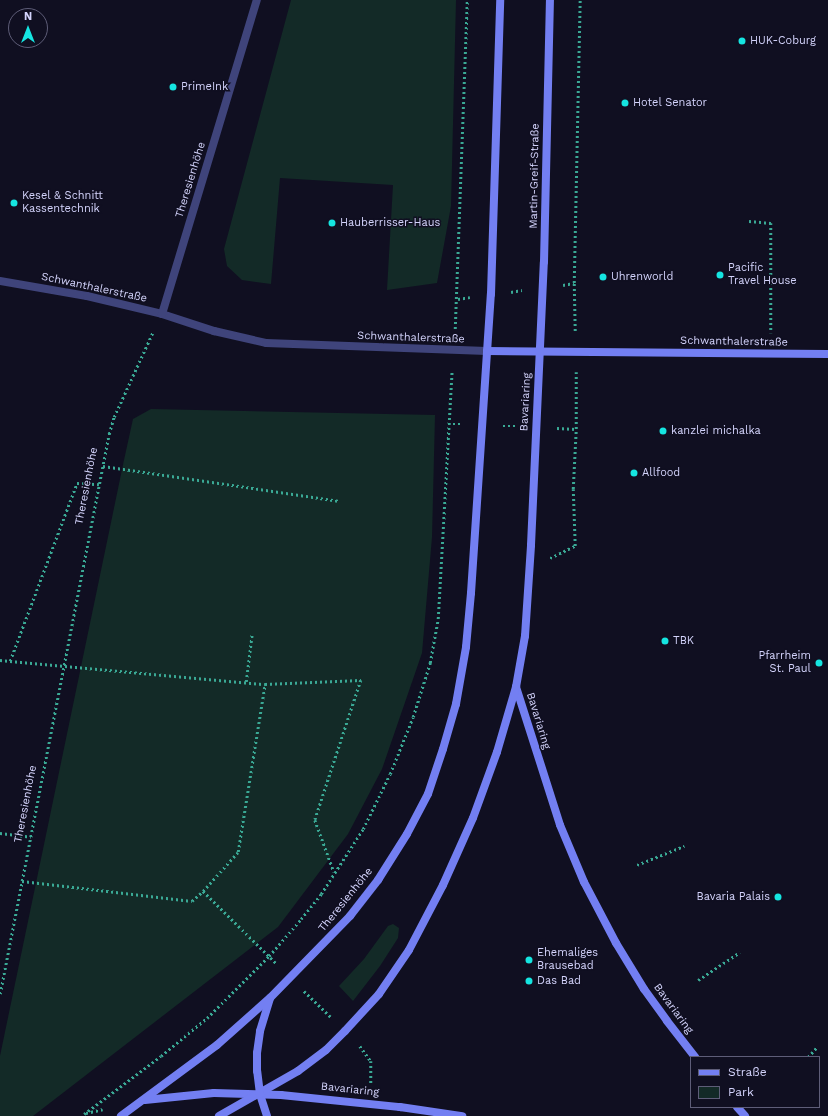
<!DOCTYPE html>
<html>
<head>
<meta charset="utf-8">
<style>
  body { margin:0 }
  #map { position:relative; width:828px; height:1116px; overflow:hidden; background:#100f21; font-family:"Work Sans",sans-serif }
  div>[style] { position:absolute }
  .green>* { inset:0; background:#132a27 }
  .path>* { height:2.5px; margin-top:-1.25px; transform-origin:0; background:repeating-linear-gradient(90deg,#3aa995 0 2px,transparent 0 5px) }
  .street>* { height:8px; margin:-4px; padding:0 4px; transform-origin:4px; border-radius:4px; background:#3f447b }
  .secondary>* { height:8px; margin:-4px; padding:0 4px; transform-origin:4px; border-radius:4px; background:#737ff2 }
  .dots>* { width:11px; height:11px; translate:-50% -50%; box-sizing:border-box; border:2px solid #100f21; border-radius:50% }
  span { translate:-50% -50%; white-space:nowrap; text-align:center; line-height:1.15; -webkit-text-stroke:3px #100f21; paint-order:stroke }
  .poi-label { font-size:11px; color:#d3d3fb }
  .left { translate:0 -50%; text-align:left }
  .right { translate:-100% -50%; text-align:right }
  .street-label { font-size:11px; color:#d3d3fb }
  .legend { position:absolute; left:690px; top:1056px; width:130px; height:52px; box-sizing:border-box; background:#100f21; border:1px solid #5e5d78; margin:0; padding:5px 7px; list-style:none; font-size:12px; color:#d3d3fb }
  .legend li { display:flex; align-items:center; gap:8px; height:20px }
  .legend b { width:20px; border:1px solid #5e5d78 }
  .north { position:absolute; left:8px; top:8px; width:40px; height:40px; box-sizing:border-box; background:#100f21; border:1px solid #5e5d78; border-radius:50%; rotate:0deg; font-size:11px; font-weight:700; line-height:16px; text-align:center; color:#d3d3fb }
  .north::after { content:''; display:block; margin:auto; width:14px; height:18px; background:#15e5e1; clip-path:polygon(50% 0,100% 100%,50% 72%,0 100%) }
</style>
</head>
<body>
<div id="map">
  <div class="green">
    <div style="clip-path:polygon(291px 0,456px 0,451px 206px,437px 283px,387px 290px,393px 185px,280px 178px,271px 284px,242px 280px,227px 266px,224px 249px)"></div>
    <div style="clip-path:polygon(151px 409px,435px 415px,432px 537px,422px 653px,382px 769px,348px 834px,278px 927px,33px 1116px,0 1116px,0 1056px,124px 460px,133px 419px)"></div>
    <div style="clip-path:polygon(393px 924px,399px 928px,398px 938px,380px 966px,353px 1001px,339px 986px,364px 959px,388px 926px)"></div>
  </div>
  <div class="path">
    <div style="left:749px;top:221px;width:22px;rotate:5deg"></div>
    <div style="left:771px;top:223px;width:110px;rotate:90deg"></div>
    <div style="left:563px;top:285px;width:11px;rotate:-10deg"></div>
    <div style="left:511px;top:292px;width:11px;rotate:-10deg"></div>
    <div style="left:458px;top:299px;width:12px;rotate:-9deg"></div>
    <div style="left:455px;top:329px;width:329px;rotate:-87.9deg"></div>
    <div style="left:575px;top:331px;width:48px;rotate:-91.2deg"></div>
    <div style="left:574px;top:283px;width:283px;rotate:-88.8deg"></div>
    <div style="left:448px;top:424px;width:14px"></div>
    <div style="left:503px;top:426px;width:13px"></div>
    <div style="left:557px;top:428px;width:19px;rotate:3deg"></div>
    <div style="left:103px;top:466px;width:239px;rotate:8.4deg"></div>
    <div style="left:550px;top:558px;width:28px;rotate:-26deg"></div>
    <div style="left:575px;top:546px;width:57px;rotate:-92deg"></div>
    <div style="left:573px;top:489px;width:60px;rotate:-87.1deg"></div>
    <div style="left:576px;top:429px;width:57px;rotate:-90deg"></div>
    <div style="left:0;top:660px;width:10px;rotate:6deg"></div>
    <div style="left:10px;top:661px;width:190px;rotate:-69.4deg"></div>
    <div style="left:77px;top:483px;width:22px;rotate:3deg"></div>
    <div style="left:10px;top:661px;width:256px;rotate:5.2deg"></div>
    <div style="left:246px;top:682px;width:48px;rotate:-82.9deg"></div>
    <div style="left:0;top:833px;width:31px;rotate:7deg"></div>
    <div style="left:637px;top:865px;width:51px;rotate:-22deg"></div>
    <div style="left:22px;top:881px;width:171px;rotate:6.7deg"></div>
    <div style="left:192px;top:901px;width:15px;rotate:-42deg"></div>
    <div style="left:203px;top:891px;width:52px;rotate:-48.1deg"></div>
    <div style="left:238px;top:852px;width:170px;rotate:-80.9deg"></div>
    <div style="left:265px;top:684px;width:96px;rotate:-2.4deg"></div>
    <div style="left:361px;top:680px;width:147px;rotate:108.2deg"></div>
    <div style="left:315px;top:820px;width:55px;rotate:69.9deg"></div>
    <div style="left:203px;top:891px;width:104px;rotate:44.6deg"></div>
    <div style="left:698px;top:980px;width:50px;rotate:-33.7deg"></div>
    <div style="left:304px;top:991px;width:37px;rotate:44deg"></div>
    <div style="left:0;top:994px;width:571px;rotate:-78.99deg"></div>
    <div style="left:109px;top:434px;width:18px;rotate:-74deg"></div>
    <div style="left:114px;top:417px;width:94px;rotate:-65.4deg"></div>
    <div style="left:360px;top:1046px;width:19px;rotate:54deg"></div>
    <div style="left:371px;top:1061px;width:24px;rotate:90deg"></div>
    <div style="left:808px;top:1057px;width:13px;rotate:-48deg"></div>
    <div style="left:86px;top:1113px;width:17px;rotate:-13deg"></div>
    <div style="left:84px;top:1114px;width:96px;rotate:-37deg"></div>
    <div style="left:161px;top:1056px;width:60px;rotate:-39.6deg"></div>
    <div style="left:207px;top:1018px;width:88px;rotate:-45deg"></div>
    <div style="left:269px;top:956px;width:49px;rotate:-49.1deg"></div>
    <div style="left:301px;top:919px;width:32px;rotate:-51deg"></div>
    <div style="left:321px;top:894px;width:77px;rotate:-57.1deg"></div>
    <div style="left:363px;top:829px;width:61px;rotate:-63.9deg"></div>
    <div style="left:390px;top:774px;width:61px;rotate:-68deg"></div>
    <div style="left:413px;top:717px;width:57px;rotate:-72.5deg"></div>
    <div style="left:430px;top:663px;width:45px;rotate:-79.7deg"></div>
    <div style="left:438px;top:619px;width:249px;rotate:-86.8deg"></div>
  </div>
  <div class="street">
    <div style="left:0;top:281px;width:88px;rotate:9.8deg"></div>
    <div style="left:87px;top:296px;width:77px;rotate:13.5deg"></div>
    <div style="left:162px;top:314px;width:55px;rotate:18.1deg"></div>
    <div style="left:214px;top:331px;width:53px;rotate:13deg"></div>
    <div style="left:266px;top:343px;width:221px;rotate:2.1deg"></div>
    <div style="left:162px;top:314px;width:328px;rotate:-73.2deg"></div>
  </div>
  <div class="secondary">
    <div style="left:487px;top:351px;width:341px;rotate:0.5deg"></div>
    <div style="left:516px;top:687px;width:145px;rotate:72.3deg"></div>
    <div style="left:560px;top:825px;width:62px;rotate:67.2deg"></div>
    <div style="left:584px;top:882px;width:69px;rotate:62.3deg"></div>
    <div style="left:616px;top:943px;width:54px;rotate:58.7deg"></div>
    <div style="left:644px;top:989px;width:39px;rotate:54deg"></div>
    <div style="left:667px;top:1021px;width:46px;rotate:52.1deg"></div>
    <div style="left:145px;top:1100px;width:69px;rotate:-5.8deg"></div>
    <div style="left:214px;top:1093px;width:67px;rotate:1.7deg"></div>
    <div style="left:281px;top:1095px;width:120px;rotate:5.8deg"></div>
    <div style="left:400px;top:1107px;width:63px;rotate:8.3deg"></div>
    <div style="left:737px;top:1107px;width:12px;rotate:48deg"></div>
    <div style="left:121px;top:1116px;width:119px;rotate:-36.5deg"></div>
    <div style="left:217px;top:1045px;width:71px;rotate:-41.6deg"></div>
    <div style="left:270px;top:998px;width:115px;rotate:-45.7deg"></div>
    <div style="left:350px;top:916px;width:46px;rotate:-52.1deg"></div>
    <div style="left:378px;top:880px;width:54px;rotate:-57.8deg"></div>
    <div style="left:407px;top:834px;width:45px;rotate:-62.3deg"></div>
    <div style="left:428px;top:794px;width:47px;rotate:-71.6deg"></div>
    <div style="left:443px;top:749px;width:47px;rotate:-73.9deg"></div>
    <div style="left:456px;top:704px;width:58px;rotate:-80deg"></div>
    <div style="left:466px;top:647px;width:54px;rotate:-84.7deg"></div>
    <div style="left:471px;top:593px;width:300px;rotate:-86.2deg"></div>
    <div style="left:491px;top:294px;width:294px;rotate:-88.2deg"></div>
    <div style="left:219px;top:1116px;width:91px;rotate:-29.7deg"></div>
    <div style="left:298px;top:1071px;width:35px;rotate:-37deg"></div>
    <div style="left:326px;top:1050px;width:27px;rotate:-45deg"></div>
    <div style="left:345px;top:1031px;width:50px;rotate:-47.4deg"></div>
    <div style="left:379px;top:994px;width:53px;rotate:-55.7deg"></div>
    <div style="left:409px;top:950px;width:73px;rotate:-62.4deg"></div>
    <div style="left:443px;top:885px;width:73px;rotate:-65.9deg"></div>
    <div style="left:473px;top:818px;width:70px;rotate:-70deg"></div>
    <div style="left:497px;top:752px;width:68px;rotate:-73.7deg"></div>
    <div style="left:516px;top:687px;width:52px;rotate:-80deg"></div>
    <div style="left:525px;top:636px;width:91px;rotate:-86.2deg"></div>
    <div style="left:531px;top:545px;width:283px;rotate:-87.4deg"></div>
    <div style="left:544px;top:262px;width:262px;rotate:-88.7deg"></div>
    <div style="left:267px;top:1116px;width:23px;rotate:-108deg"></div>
    <div style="left:260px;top:1094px;width:23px;rotate:-97deg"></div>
    <div style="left:257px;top:1071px;width:18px;rotate:-90deg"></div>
    <div style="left:257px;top:1053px;width:22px;rotate:-82deg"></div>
    <div style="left:260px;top:1031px;width:34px;rotate:-73deg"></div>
  </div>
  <div class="dots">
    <div style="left:742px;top:41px;background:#15e5e1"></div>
    <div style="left:173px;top:87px;background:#15e5e1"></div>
    <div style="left:625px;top:103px;background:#15e5e1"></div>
    <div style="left:14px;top:203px;background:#15e5e1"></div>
    <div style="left:332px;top:223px;background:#15e5e1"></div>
    <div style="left:720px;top:275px;background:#15e5e1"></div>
    <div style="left:603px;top:277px;background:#15e5e1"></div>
    <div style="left:663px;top:431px;background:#15e5e1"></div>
    <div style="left:634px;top:473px;background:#15e5e1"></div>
    <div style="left:665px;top:641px;background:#15e5e1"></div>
    <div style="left:819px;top:663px;background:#15e5e1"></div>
    <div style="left:778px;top:897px;background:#15e5e1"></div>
    <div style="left:529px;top:960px;background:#15e5e1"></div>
    <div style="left:529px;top:981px;background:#15e5e1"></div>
  </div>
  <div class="poi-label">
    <span class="left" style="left:750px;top:41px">HUK-Coburg</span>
    <span class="left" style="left:181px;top:87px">PrimeInk</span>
    <span class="left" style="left:633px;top:103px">Hotel Senator</span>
    <span class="left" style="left:22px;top:203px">Kesel &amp; Schnitt<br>Kassentechnik</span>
    <span class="left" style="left:340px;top:223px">Hauberrisser-Haus</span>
    <span class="left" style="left:728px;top:275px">Pacific<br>Travel House</span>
    <span class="left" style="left:611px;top:277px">Uhrenworld</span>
    <span class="left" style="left:671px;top:431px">kanzlei michalka</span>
    <span class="left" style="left:642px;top:473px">Allfood</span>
    <span class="left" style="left:673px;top:641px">TBK</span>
    <span class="right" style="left:811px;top:663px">Pfarrheim<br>St. Paul</span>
    <span class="right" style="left:770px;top:897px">Bavaria Palais</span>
    <span class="left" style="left:537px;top:960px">Ehemaliges<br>Brausebad</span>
    <span class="left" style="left:537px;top:981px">Das Bad</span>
  </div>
  <div class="street-label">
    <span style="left:535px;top:176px;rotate:-89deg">Martin-Greif-Straße</span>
    <span style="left:191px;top:180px;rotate:-73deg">Theresienhöhe</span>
    <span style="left:94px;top:288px;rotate:12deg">Schwanthalerstraße</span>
    <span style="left:411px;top:338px;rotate:2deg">Schwanthalerstraße</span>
    <span style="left:734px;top:342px;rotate:1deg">Schwanthalerstraße</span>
    <span style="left:526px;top:402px;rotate:-87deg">Bavariaring</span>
    <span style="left:87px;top:486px;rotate:-79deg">Theresienhöhe</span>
    <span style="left:538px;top:721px;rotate:73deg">Bavariaring</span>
    <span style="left:26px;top:804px;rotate:-79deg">Theresienhöhe</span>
    <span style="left:346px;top:900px;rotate:-51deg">Theresienhöhe</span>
    <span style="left:673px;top:1009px;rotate:54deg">Bavariaring</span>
    <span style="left:350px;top:1090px;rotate:6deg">Bavariaring</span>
  </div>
  <ul class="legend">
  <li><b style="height:5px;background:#737ff2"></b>Straße</li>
  <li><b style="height:11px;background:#132a27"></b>Park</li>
  </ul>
  <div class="north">N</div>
</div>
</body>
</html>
